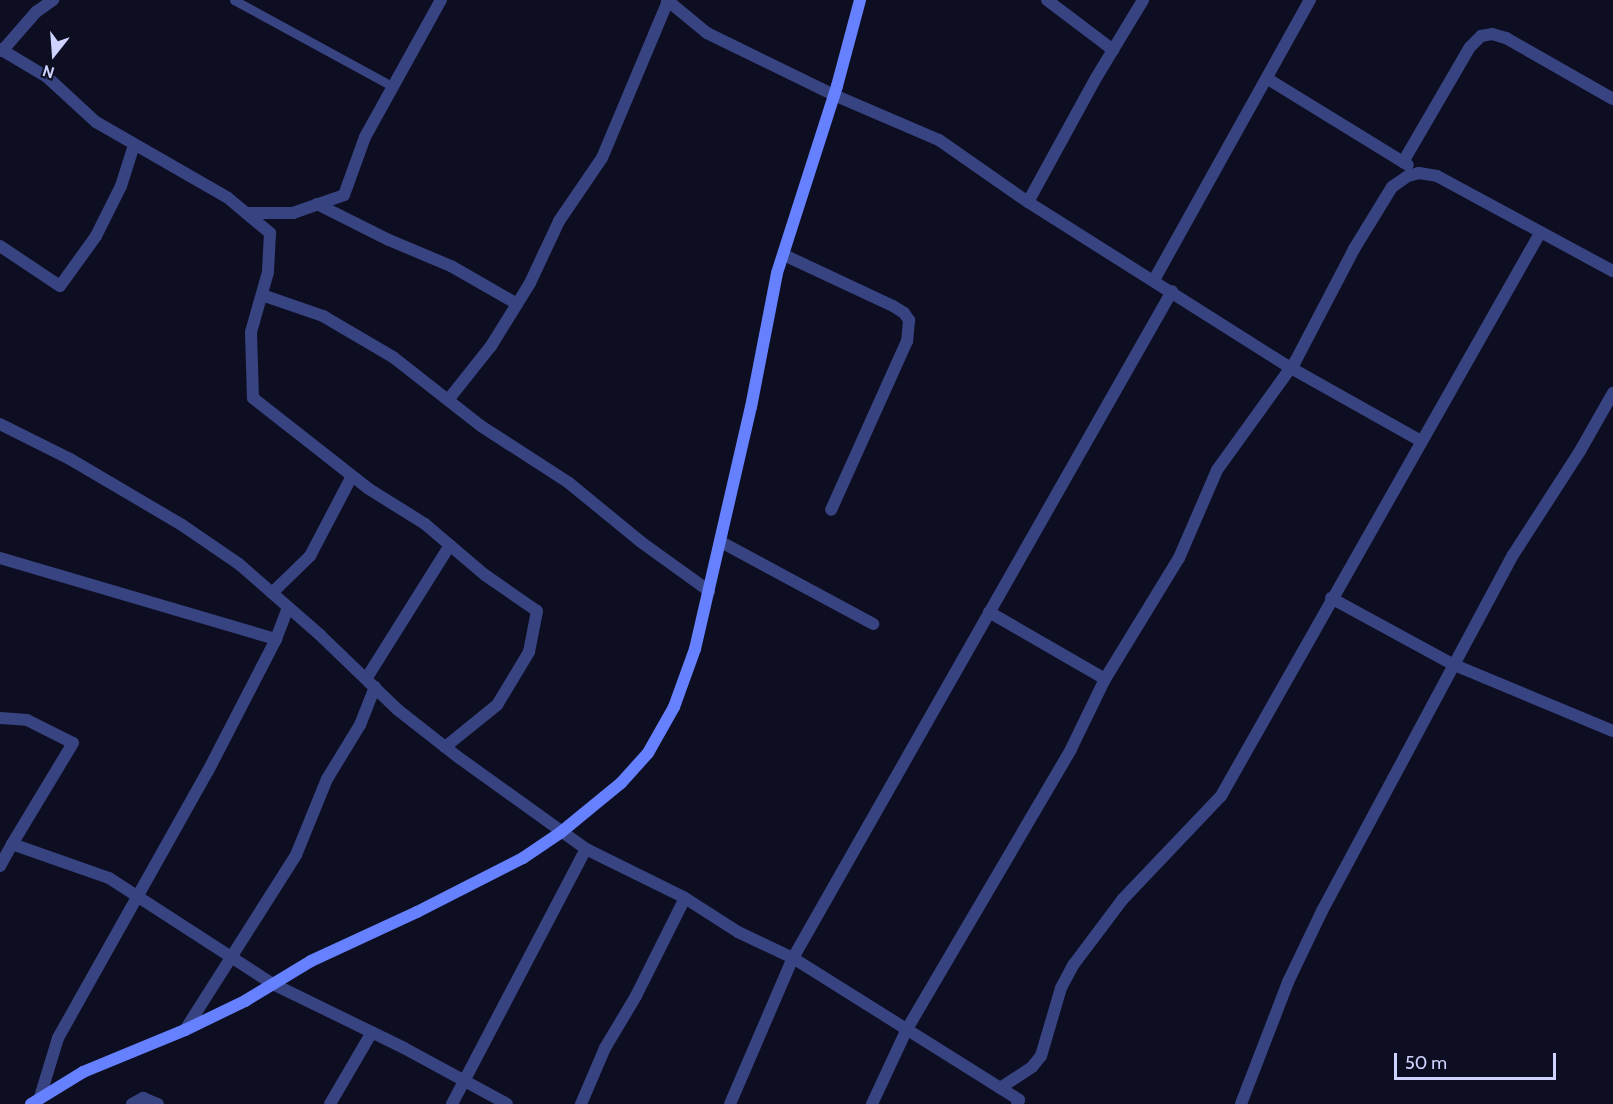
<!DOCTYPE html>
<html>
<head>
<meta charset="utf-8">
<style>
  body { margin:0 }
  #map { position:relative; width:1613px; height:1104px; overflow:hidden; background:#0e0e23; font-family:Cabin,sans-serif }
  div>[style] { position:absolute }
  .lane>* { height:9px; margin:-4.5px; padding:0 4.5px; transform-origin:4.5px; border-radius:4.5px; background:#384482 }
  .street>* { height:12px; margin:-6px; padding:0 6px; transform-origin:6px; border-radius:6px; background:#384482 }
  .secondary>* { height:12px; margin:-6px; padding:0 6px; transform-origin:6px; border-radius:6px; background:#6681ff }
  span { translate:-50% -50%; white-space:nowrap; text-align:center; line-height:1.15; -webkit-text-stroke:4.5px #0e0e23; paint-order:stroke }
  .north { position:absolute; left:24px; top:24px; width:60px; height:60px; -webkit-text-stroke:4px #0e0e23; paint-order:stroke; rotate:197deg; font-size:16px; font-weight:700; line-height:24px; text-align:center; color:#cfd3ff }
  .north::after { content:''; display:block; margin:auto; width:21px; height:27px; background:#cfd3ff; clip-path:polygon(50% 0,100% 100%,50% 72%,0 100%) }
  .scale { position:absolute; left:1394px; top:1053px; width:162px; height:27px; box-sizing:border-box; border:3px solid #cfd3ff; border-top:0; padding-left:8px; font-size:18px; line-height:21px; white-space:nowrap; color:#cfd3ff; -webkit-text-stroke:4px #0e0e23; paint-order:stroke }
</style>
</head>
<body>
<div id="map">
  <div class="lane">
    <div style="left:234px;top:0;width:180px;rotate:28.6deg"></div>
  </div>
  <div class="street">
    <div style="left:667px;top:0;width:52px;rotate:39.5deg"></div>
    <div style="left:707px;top:33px;width:141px;rotate:26deg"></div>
    <div style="left:834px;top:95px;width:114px;rotate:23.2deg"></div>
    <div style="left:939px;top:140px;width:108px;rotate:34.9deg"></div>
    <div style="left:1028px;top:202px;width:311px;rotate:32.3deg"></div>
    <div style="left:1291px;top:368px;width:149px;rotate:29.3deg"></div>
    <div style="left:1047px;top:0;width:83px;rotate:37.1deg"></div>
    <div style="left:0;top:49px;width:55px;rotate:30.8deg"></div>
    <div style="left:47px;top:77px;width:67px;rotate:42.6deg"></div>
    <div style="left:96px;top:122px;width:152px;rotate:29.9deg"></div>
    <div style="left:228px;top:198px;width:55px;rotate:39.8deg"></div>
    <div style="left:270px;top:233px;width:39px;rotate:93deg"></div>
    <div style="left:268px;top:272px;width:62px;rotate:105.8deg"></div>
    <div style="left:251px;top:332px;width:66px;rotate:88.3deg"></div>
    <div style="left:253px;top:398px;width:147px;rotate:38.1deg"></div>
    <div style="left:369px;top:489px;width:66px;rotate:32deg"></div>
    <div style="left:425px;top:524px;width:79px;rotate:40.4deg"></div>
    <div style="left:485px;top:575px;width:63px;rotate:34.7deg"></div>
    <div style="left:537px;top:611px;width:42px;rotate:101deg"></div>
    <div style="left:529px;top:652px;width:62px;rotate:121.1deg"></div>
    <div style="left:497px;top:705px;width:67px;rotate:141.1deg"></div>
    <div style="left:2px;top:51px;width:52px;rotate:-48.9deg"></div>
    <div style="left:36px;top:12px;width:21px;rotate:-35deg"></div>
    <div style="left:1268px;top:79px;width:164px;rotate:31.6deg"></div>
    <div style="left:1403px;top:162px;width:133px;rotate:-59.8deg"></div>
    <div style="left:1470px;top:47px;width:16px;rotate:-45deg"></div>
    <div style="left:1481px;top:36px;width:11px;rotate:-10deg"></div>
    <div style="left:1492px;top:34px;width:15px;rotate:16deg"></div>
    <div style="left:1506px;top:38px;width:123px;rotate:29.7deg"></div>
    <div style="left:1028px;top:202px;width:141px;rotate:-61.3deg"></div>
    <div style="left:1096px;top:78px;width:91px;rotate:-58.9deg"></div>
    <div style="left:317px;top:204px;width:80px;rotate:26.6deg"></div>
    <div style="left:389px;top:240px;width:67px;rotate:22.8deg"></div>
    <div style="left:451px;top:266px;width:76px;rotate:29.9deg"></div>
    <div style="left:246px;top:213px;width:47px"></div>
    <div style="left:293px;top:213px;width:54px;rotate:-19.4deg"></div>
    <div style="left:344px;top:195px;width:62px;rotate:-70.1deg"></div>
    <div style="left:365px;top:137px;width:157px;rotate:-61deg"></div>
    <div style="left:0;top:246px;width:72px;rotate:33.7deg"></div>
    <div style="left:60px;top:286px;width:62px;rotate:-54.2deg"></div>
    <div style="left:96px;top:236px;width:56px;rotate:-63.4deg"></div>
    <div style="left:121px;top:186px;width:43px;rotate:-72.4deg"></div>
    <div style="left:784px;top:255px;width:120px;rotate:25.1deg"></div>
    <div style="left:893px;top:306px;width:13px;rotate:32deg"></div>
    <div style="left:904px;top:313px;width:9px;rotate:54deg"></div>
    <div style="left:909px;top:320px;width:21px;rotate:95deg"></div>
    <div style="left:907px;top:341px;width:185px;rotate:114.2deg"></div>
    <div style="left:1154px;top:280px;width:321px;rotate:-60.9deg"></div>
    <div style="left:262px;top:295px;width:65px;rotate:19deg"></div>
    <div style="left:323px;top:316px;width:81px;rotate:30.4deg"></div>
    <div style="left:393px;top:357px;width:112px;rotate:38.1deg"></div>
    <div style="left:481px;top:426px;width:105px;rotate:32.9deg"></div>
    <div style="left:569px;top:483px;width:93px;rotate:39.3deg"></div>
    <div style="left:641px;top:542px;width:84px;rotate:35.8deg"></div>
    <div style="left:448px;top:400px;width:69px;rotate:-51.5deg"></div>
    <div style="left:491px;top:346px;width:74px;rotate:-58.2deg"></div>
    <div style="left:530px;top:283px;width:68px;rotate:-64.9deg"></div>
    <div style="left:559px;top:221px;width:76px;rotate:-55.7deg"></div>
    <div style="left:602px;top:158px;width:170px;rotate:-67.2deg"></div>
    <div style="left:0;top:424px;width:78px;rotate:26.6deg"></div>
    <div style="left:70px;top:459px;width:130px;rotate:30.5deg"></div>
    <div style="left:182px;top:525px;width:69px;rotate:34.4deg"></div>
    <div style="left:239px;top:564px;width:108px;rotate:41.2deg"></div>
    <div style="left:320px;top:635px;width:108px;rotate:43.9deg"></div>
    <div style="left:398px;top:710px;width:76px;rotate:38.1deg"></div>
    <div style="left:458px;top:757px;width:158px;rotate:35.7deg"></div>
    <div style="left:586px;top:849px;width:110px;rotate:26.3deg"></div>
    <div style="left:685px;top:898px;width:110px;rotate:116.6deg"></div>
    <div style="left:636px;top:996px;width:61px;rotate:120.8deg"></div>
    <div style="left:605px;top:1048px;width:61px;rotate:113.2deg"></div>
    <div style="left:721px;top:542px;width:173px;rotate:28.3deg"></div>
    <div style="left:0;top:558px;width:288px;rotate:16.4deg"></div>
    <div style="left:272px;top:593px;width:53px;rotate:-44.2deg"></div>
    <div style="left:310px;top:556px;width:90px;rotate:-62.3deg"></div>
    <div style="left:1331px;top:598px;width:138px;rotate:28.6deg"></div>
    <div style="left:1452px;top:664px;width:174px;rotate:22.6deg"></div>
    <div style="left:989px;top:612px;width:134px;rotate:30deg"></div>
    <div style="left:366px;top:679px;width:158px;rotate:-57.9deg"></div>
    <div style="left:0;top:718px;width:27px;rotate:4deg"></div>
    <div style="left:27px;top:720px;width:51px;rotate:26.6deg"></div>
    <div style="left:73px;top:743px;width:118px;rotate:121.1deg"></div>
    <div style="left:0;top:866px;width:25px;rotate:-61deg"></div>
    <div style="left:12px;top:844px;width:103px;rotate:19.3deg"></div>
    <div style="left:109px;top:878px;width:195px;rotate:32.9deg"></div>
    <div style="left:273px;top:984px;width:146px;rotate:26deg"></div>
    <div style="left:404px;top:1048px;width:117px;rotate:28.5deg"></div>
    <div style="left:685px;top:898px;width:63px;rotate:32.7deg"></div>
    <div style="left:738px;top:932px;width:61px;rotate:25.3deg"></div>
    <div style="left:793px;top:958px;width:267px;rotate:32.1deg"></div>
    <div style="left:1019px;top:1100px;width:4px;rotate:117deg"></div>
    <div style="left:185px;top:1030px;width:207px;rotate:-57.6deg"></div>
    <div style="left:296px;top:855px;width:82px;rotate:-67.8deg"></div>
    <div style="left:327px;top:779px;width:63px;rotate:-58.6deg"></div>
    <div style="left:360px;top:725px;width:41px;rotate:-68.5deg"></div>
    <div style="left:1000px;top:1088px;width:38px;rotate:-33deg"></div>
    <div style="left:1032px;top:1067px;width:14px;rotate:-51deg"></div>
    <div style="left:1041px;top:1056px;width:71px;rotate:-73.6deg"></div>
    <div style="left:1061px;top:988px;width:27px;rotate:-62deg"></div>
    <div style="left:1074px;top:964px;width:80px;rotate:-53.1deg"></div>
    <div style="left:1122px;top:900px;width:144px;rotate:-46.4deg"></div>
    <div style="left:1221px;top:796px;width:647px;rotate:-60.46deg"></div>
    <div style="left:40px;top:1097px;width:62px;rotate:-73deg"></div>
    <div style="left:58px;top:1038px;width:306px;rotate:-60.7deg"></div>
    <div style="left:208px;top:771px;width:148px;rotate:-62.7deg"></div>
    <div style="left:276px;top:639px;width:33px;rotate:-69deg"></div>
    <div style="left:132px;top:1104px;width:13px;rotate:-29deg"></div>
    <div style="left:143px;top:1098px;width:16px;rotate:22deg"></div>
    <div style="left:330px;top:1104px;width:83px;rotate:-59.7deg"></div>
    <div style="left:452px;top:1104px;width:288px;rotate:-62.3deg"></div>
    <div style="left:730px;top:1104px;width:159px;rotate:-66.7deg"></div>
    <div style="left:793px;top:958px;width:767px;rotate:-60.39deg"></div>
    <div style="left:872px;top:1104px;width:83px;rotate:-65deg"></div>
    <div style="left:907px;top:1029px;width:324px;rotate:-59.6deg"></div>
    <div style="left:1071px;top:749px;width:78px;rotate:-64.1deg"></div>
    <div style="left:1105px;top:679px;width:142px;rotate:-58.6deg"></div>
    <div style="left:1179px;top:558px;width:96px;rotate:-66.6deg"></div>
    <div style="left:1217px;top:470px;width:133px;rotate:-54.2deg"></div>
    <div style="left:1295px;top:362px;width:127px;rotate:-62.4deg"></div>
    <div style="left:1354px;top:249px;width:73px;rotate:-58.5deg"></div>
    <div style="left:1392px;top:187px;width:19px;rotate:-35deg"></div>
    <div style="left:1408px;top:176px;width:11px;rotate:-15deg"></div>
    <div style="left:1419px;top:173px;width:18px;rotate:9deg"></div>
    <div style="left:1437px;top:176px;width:200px;rotate:28.4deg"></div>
    <div style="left:1241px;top:1104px;width:131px;rotate:-68.9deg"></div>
    <div style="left:1288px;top:982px;width:79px;rotate:-64.4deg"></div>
    <div style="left:1322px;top:911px;width:404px;rotate:-61.8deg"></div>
    <div style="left:1513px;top:555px;width:124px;rotate:-57.2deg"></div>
    <div style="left:1580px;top:451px;width:67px;rotate:-60.4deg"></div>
  </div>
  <div class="secondary">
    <div style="left:31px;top:1104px;width:61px;rotate:-31.6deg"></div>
    <div style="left:83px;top:1072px;width:110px;rotate:-22.4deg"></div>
    <div style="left:185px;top:1030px;width:67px;rotate:-25.8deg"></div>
    <div style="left:245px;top:1001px;width:77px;rotate:-31.2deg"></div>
    <div style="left:311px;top:961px;width:117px;rotate:-24.8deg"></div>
    <div style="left:417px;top:912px;width:119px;rotate:-27deg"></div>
    <div style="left:523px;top:858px;width:45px;rotate:-34deg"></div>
    <div style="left:560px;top:833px;width:79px;rotate:-39.3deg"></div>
    <div style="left:621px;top:783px;width:40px;rotate:-48deg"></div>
    <div style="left:648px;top:753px;width:53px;rotate:-60.5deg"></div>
    <div style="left:674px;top:707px;width:62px;rotate:-70.1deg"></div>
    <div style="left:695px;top:649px;width:248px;rotate:-77deg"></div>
    <div style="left:751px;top:407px;width:136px;rotate:-79deg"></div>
    <div style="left:777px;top:273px;width:196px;rotate:-72.2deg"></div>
    <div style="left:837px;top:86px;width:89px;rotate:-75deg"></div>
  </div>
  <div class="north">N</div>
  <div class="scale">50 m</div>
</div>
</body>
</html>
